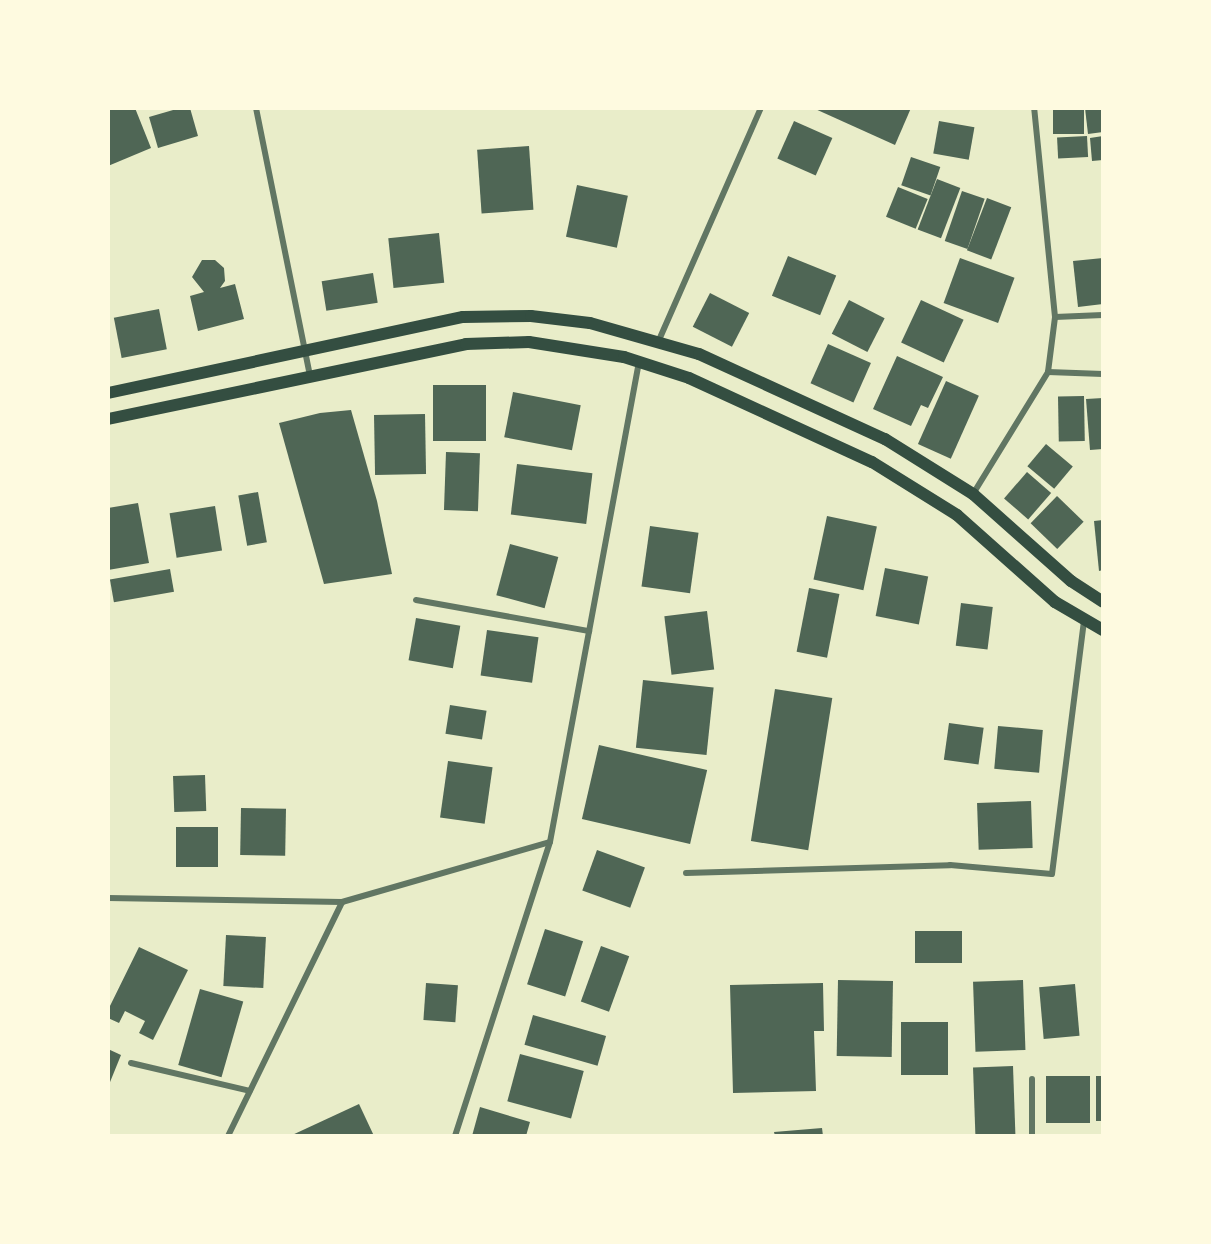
<!DOCTYPE html>
<html>
<head>
<meta charset="utf-8">
<style>
  body { margin:0 }
  #map { position:relative; width:1211px; height:1244px; overflow:hidden; background:#e9edc9; font-family:"Exo 2",sans-serif }
  div>[style] { position:absolute }
  .building>* { inset:0; background:#4f6655; transform-origin:0 0 }
  .minor>* { height:6px; margin:-3px; padding:0 3px; transform-origin:3px; border-radius:3px; background:#617663 }
  .secondary>* { height:12px; margin:-6px; padding:0 6px; transform-origin:6px; border-radius:6px; background:#344e41 }
  span { translate:-50% -50%; white-space:nowrap; text-align:center; line-height:1.15; -webkit-text-stroke:5px #fefae0; paint-order:stroke }
  .frame { position:absolute; inset:0; border:110px solid #fefae0; pointer-events:none }
</style>
</head>
<body>
<div id="map">
  <div class="building">
    <div style="clip-path:polygon(108px 108px,135px 108px,151px 148px,108px 166px)"></div>
    <div style="clip-path:polygon(180px 108px,190px 108px,198px 136px,158px 148px,149px 117px)"></div>
    <div style="clip-path:polygon(813px 108px,911px 108px,895px 145px)"></div>
    <div style="left:1053px;top:108px;width:31px;height:26px"></div>
    <div style="clip-path:polygon(1085px 108px,1103px 108px,1103px 132px,1088px 134px)"></div>
    <div style="left:794px;top:121px;width:42px;height:41px;rotate:24deg"></div>
    <div style="left:939px;top:121px;width:36px;height:33px;rotate:10deg"></div>
    <div style="left:1087px;top:136px;width:21px;height:30px;rotate:87deg"></div>
    <div style="clip-path:polygon(1103px 136px,1103px 160px,1092px 161px,1090px 138px)"></div>
    <div style="left:529px;top:146px;width:64px;height:52px;rotate:86deg"></div>
    <div style="left:911px;top:157px;width:31px;height:30px;rotate:19deg"></div>
    <div style="left:937px;top:179px;width:25px;height:54px;rotate:21deg"></div>
    <div style="left:577px;top:185px;width:52px;height:53px;rotate:12deg"></div>
    <div style="left:898px;top:187px;width:32px;height:32px;rotate:22deg"></div>
    <div style="left:962px;top:191px;width:24px;height:53px;rotate:19deg"></div>
    <div style="left:987px;top:198px;width:26px;height:56px;rotate:21deg"></div>
    <div style="left:439px;top:233px;width:50px;height:51px;rotate:84deg"></div>
    <div style="left:788px;top:256px;width:52px;height:43px;rotate:22deg"></div>
    <div style="left:960px;top:258px;width:58px;height:48px;rotate:20deg"></div>
    <div style="clip-path:polygon(1103px 258px,1103px 304px,1078px 307px,1073px 261px)"></div>
    <div style="clip-path:polygon(202px 260px,215px 260px,224px 268px,225px 281px,220px 288px,235px 284px,244px 319px,198px 331px,190px 296px,204px 292px,192px 277px)"></div>
    <div style="left:373px;top:273px;width:30px;height:52px;rotate:81deg"></div>
    <div style="left:710px;top:293px;width:44px;height:38px;rotate:27deg"></div>
    <div style="left:849px;top:300px;width:40px;height:38px;rotate:27deg"></div>
    <div style="left:921px;top:300px;width:47px;height:47px;rotate:25deg"></div>
    <div style="left:159px;top:309px;width:41px;height:46px;rotate:79deg"></div>
    <div style="left:828px;top:344px;width:47px;height:43px;rotate:24deg"></div>
    <div style="clip-path:polygon(897px 356px,943px 377px,928px 408px,921px 405px,911px 426px,873px 409px)"></div>
    <div style="left:946px;top:381px;width:36px;height:69px;rotate:24deg"></div>
    <div style="left:433px;top:385px;width:53px;height:56px"></div>
    <div style="left:513px;top:392px;width:69px;height:46px;rotate:11deg"></div>
    <div style="left:1084px;top:396px;width:45px;height:26px;rotate:89deg"></div>
    <div style="clip-path:polygon(1103px 398px,1103px 449px,1090px 450px,1086px 399px)"></div>
    <div style="clip-path:polygon(351px 410px,377px 501px,392px 574px,324px 584px,279px 423px,320px 413px)"></div>
    <div style="left:425px;top:414px;width:60px;height:51px;rotate:89deg"></div>
    <div style="left:1046px;top:444px;width:35px;height:29px;rotate:40deg"></div>
    <div style="left:446px;top:452px;width:34px;height:58px;rotate:2deg"></div>
    <div style="left:517px;top:464px;width:76px;height:51px;rotate:7deg"></div>
    <div style="left:1027px;top:472px;width:32px;height:35px;rotate:41deg"></div>
    <div style="left:258px;top:492px;width:51px;height:20px;rotate:80deg"></div>
    <div style="left:1057px;top:496px;width:37px;height:38px;rotate:44deg"></div>
    <div style="clip-path:polygon(138px 503px,149px 563px,108px 570px,108px 508px)"></div>
    <div style="left:215px;top:506px;width:45px;height:46px;rotate:81deg"></div>
    <div style="left:827px;top:516px;width:51px;height:65px;rotate:12deg"></div>
    <div style="clip-path:polygon(1103px 520px,1103px 570px,1099px 571px,1094px 521px)"></div>
    <div style="left:650px;top:526px;width:49px;height:61px;rotate:8deg"></div>
    <div style="left:510px;top:544px;width:50px;height:53px;rotate:15deg"></div>
    <div style="left:885px;top:568px;width:44px;height:49px;rotate:11deg"></div>
    <div style="left:170px;top:569px;width:23px;height:61px;rotate:80deg"></div>
    <div style="left:809px;top:588px;width:31px;height:65px;rotate:11deg"></div>
    <div style="left:961px;top:603px;width:32px;height:43px;rotate:7deg"></div>
    <div style="left:707px;top:611px;width:59px;height:43px;rotate:83deg"></div>
    <div style="left:416px;top:618px;width:45px;height:43px;rotate:10deg"></div>
    <div style="left:487px;top:630px;width:52px;height:46px;rotate:8deg"></div>
    <div style="left:643px;top:680px;width:71px;height:68px;rotate:6deg"></div>
    <div style="left:775px;top:689px;width:58px;height:154px;rotate:9deg"></div>
    <div style="left:450px;top:705px;width:37px;height:29px;rotate:9deg"></div>
    <div style="left:949px;top:723px;width:35px;height:37px;rotate:8deg"></div>
    <div style="left:998px;top:726px;width:45px;height:43px;rotate:5deg"></div>
    <div style="left:599px;top:745px;width:111px;height:76px;rotate:13deg"></div>
    <div style="left:448px;top:761px;width:45px;height:57px;rotate:8deg"></div>
    <div style="left:205px;top:775px;width:36px;height:32px;rotate:88deg"></div>
    <div style="left:1031px;top:801px;width:47px;height:54px;rotate:88deg"></div>
    <div style="left:241px;top:808px;width:45px;height:47px;rotate:1deg"></div>
    <div style="left:218px;top:827px;width:40px;height:42px;rotate:90deg"></div>
    <div style="left:597px;top:850px;width:51px;height:43px;rotate:20deg"></div>
    <div style="left:545px;top:929px;width:40px;height:58px;rotate:18deg"></div>
    <div style="left:962px;top:931px;width:32px;height:47px;rotate:90deg"></div>
    <div style="left:226px;top:935px;width:40px;height:51px;rotate:3deg"></div>
    <div style="left:601px;top:946px;width:30px;height:59px;rotate:20deg"></div>
    <div style="clip-path:polygon(139px 947px,188px 970px,153px 1040px,139px 1033px,145px 1021px,125px 1011px,119px 1023px,108px 1018px,108px 1010px)"></div>
    <div style="left:838px;top:980px;width:55px;height:76px;rotate:1deg"></div>
    <div style="left:1023px;top:980px;width:70px;height:50px;rotate:88deg"></div>
    <div style="left:426px;top:983px;width:32px;height:37px;rotate:4deg"></div>
    <div style="clip-path:polygon(823px 983px,824px 1031px,814px 1031px,816px 1091px,733px 1093px,730px 985px)"></div>
    <div style="left:1075px;top:984px;width:52px;height:36px;rotate:85deg"></div>
    <div style="left:200px;top:989px;width:45px;height:79px;rotate:16deg"></div>
    <div style="left:533px;top:1015px;width:76px;height:31px;rotate:16deg"></div>
    <div style="left:948px;top:1022px;width:53px;height:47px;rotate:90deg"></div>
    <div style="clip-path:polygon(108px 1049px,121px 1055px,108px 1087px)"></div>
    <div style="left:520px;top:1054px;width:66px;height:49px;rotate:15deg"></div>
    <div style="left:1013px;top:1066px;width:70px;height:40px;rotate:88deg"></div>
    <div style="left:1046px;top:1076px;width:44px;height:47px"></div>
    <div style="left:1096px;top:1076px;width:7px;height:45px"></div>
    <div style="clip-path:polygon(359px 1104px,374px 1136px,290px 1136px)"></div>
    <div style="clip-path:polygon(480px 1107px,530px 1122px,526px 1136px,472px 1136px)"></div>
    <div style="clip-path:polygon(822px 1128px,823px 1136px,775px 1136px,774px 1132px)"></div>
  </div>
  <div class="minor">
    <div style="left:256px;top:108px;width:272px;rotate:78.6deg"></div>
    <div style="left:1055px;top:317px;width:48px;rotate:-2.4deg"></div>
    <div style="left:659px;top:340px;width:253px;rotate:-66.3deg"></div>
    <div style="left:1048px;top:372px;width:55px;rotate:2.1deg"></div>
    <div style="left:973px;top:494px;width:143px;rotate:-58.4deg"></div>
    <div style="left:1048px;top:372px;width:55px;rotate:-82.7deg"></div>
    <div style="left:1055px;top:317px;width:210px;rotate:-95.7deg"></div>
    <div style="left:416px;top:600px;width:176px;rotate:10.2deg"></div>
    <div style="left:686px;top:873px;width:264px;rotate:-1.7deg"></div>
    <div style="left:950px;top:865px;width:102px;rotate:5deg"></div>
    <div style="left:1052px;top:874px;width:255px;rotate:-82.8deg"></div>
    <div style="left:108px;top:898px;width:234px;rotate:1deg"></div>
    <div style="left:342px;top:902px;width:216px;rotate:-16.1deg"></div>
    <div style="left:131px;top:1063px;width:122px;rotate:13.2deg"></div>
    <div style="left:228px;top:1136px;width:260px;rotate:-64deg"></div>
    <div style="left:455px;top:1136px;width:309px;rotate:-72.1deg"></div>
    <div style="left:550px;top:842px;width:488px;rotate:-79.5deg"></div>
    <div style="left:1032px;top:1136px;width:57px;rotate:-90deg"></div>
  </div>
  <div class="secondary">
    <div style="left:108px;top:393px;width:363px;rotate:-12.1deg"></div>
    <div style="left:463px;top:317px;width:68px;rotate:-0.8deg"></div>
    <div style="left:531px;top:316px;width:59px;rotate:6.8deg"></div>
    <div style="left:590px;top:323px;width:113px;rotate:15.9deg"></div>
    <div style="left:699px;top:354px;width:205px;rotate:24.6deg"></div>
    <div style="left:885px;top:439px;width:104px;rotate:32deg"></div>
    <div style="left:973px;top:494px;width:131px;rotate:41.6deg"></div>
    <div style="left:1071px;top:581px;width:38px;rotate:33deg"></div>
    <div style="left:108px;top:419px;width:366px;rotate:-11.8deg"></div>
    <div style="left:466px;top:344px;width:63px;rotate:-1.8deg"></div>
    <div style="left:529px;top:342px;width:96px;rotate:9deg"></div>
    <div style="left:624px;top:357px;width:68px;rotate:17.9deg"></div>
    <div style="left:689px;top:378px;width:201px;rotate:24.7deg"></div>
    <div style="left:872px;top:462px;width:100px;rotate:31.9deg"></div>
    <div style="left:957px;top:515px;width:131px;rotate:41.6deg"></div>
    <div style="left:1055px;top:602px;width:56px;rotate:30.3deg"></div>
  </div>
  <div class="frame"></div>
</div>
</body>
</html>
